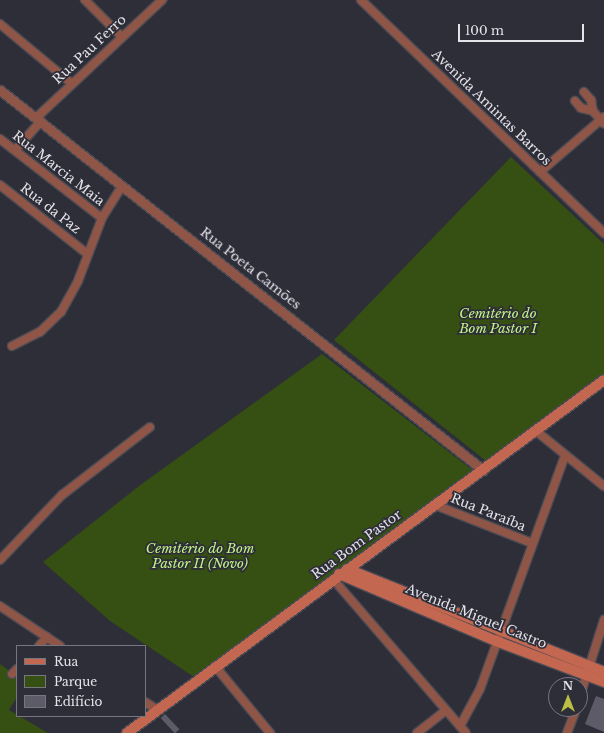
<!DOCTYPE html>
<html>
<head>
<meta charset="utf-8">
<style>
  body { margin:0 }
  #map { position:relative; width:604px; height:733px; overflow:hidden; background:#2e2e39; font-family:"Libre Baskerville",serif }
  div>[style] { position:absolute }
  .green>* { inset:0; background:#364f12 }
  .building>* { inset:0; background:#5c5b67; transform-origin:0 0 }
  .roads { filter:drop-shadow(1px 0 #4b4b55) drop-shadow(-1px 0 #4b4b55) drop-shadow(0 1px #4b4b55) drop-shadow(0 -1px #4b4b55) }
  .minor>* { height:8px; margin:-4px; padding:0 4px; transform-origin:4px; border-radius:4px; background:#8f5547 }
  .tertiary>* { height:9px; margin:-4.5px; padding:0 4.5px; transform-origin:4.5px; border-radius:4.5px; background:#8f5547 }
  .secondary>* { height:10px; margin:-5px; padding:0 5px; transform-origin:5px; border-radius:5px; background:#c46751 }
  span { translate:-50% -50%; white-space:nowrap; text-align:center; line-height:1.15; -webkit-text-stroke:3.5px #2e2e39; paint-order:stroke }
  .street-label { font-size:13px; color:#e4e3ea }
  .park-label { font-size:13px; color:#c2f686; font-style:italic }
  .legend { position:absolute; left:16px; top:645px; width:130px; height:72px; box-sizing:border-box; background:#2e2e39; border:1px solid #777680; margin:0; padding:5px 7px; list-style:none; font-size:12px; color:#e4e3ea }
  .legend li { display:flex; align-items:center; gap:8px; height:20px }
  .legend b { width:20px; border:1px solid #777680 }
  .north { position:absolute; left:548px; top:677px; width:40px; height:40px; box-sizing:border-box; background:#2e2e39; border:1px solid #777680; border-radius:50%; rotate:0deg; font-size:11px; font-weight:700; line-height:16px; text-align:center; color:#e4e3ea }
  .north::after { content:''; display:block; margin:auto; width:14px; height:18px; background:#bcbf44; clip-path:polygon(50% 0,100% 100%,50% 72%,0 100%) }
  .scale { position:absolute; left:458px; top:24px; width:126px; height:18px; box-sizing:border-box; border:2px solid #e4e3ea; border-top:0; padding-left:5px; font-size:12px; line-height:14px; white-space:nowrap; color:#e4e3ea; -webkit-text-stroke:3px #2e2e39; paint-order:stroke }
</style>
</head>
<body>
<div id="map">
  <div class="green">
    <div style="clip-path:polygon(511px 157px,604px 244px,604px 376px,486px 461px,334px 340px)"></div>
    <div style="clip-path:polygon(322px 354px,475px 472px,194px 677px,110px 621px,43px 562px,139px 486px)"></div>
    <div style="clip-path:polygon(0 664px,17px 676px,17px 697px,9px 710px,48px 733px,0 733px)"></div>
  </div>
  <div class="building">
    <div style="clip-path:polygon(596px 696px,604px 699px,604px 732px,585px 724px)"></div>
    <div style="left:165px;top:714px;width:21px;height:6px;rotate:47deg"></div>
  </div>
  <div class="roads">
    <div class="minor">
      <div style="left:85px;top:0;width:52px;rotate:45deg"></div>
      <div style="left:361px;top:0;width:337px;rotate:43.8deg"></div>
      <div style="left:0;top:24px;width:92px;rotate:39.7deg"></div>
      <div style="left:584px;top:92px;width:11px;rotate:49deg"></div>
      <div style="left:591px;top:100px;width:11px;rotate:80deg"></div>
      <div style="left:575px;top:101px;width:9px;rotate:49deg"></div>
      <div style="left:581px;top:108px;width:12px;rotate:14deg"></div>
      <div style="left:593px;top:111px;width:16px;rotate:50deg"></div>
      <div style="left:36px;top:118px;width:173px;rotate:-43.1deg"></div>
      <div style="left:0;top:139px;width:129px;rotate:37.8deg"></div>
      <div style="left:15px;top:150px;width:39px;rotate:-48deg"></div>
      <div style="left:540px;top:172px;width:84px;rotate:-40.7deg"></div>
      <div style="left:0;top:185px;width:110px;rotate:38.3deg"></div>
      <div style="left:12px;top:346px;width:31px;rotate:-27deg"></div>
      <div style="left:40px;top:332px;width:29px;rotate:-44deg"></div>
      <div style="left:61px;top:312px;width:35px;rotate:-61deg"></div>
      <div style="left:78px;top:281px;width:67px;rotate:-69.1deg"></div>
      <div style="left:102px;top:218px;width:38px;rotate:-58deg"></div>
      <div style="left:536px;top:431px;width:87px;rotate:39deg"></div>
      <div style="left:435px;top:505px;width:104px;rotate:21.4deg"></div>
      <div style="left:0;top:560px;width:90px;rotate:-46.4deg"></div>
      <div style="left:62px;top:495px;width:111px;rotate:-37.7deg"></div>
      <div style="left:333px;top:579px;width:203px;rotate:49.2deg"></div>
      <div style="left:0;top:606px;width:72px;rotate:33.7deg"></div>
      <div style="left:39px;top:646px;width:12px;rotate:-48deg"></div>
      <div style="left:215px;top:666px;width:87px;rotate:50.6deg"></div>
      <div style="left:12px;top:674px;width:7px;rotate:-45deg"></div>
      <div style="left:580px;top:696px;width:80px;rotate:-72.5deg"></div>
      <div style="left:145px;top:702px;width:15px;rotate:32deg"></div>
      <div style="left:460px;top:726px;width:42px;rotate:-61.6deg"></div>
      <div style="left:480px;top:689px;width:249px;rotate:-70deg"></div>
      <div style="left:417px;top:733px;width:37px;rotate:-38deg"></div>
      <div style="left:567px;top:733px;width:26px;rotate:-69deg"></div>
    </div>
    <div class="tertiary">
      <div style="left:0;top:90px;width:615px;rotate:38.19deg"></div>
    </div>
    <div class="secondary">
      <div style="left:347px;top:569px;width:277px;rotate:21.8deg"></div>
      <div style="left:339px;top:574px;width:171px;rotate:23.1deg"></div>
      <div style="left:496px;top:641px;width:116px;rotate:20.8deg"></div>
      <div style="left:127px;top:733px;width:593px;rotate:-36.5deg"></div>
    </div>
  </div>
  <div class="street-label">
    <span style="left:90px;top:50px;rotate:-43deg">Rua Pau Ferro</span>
    <span style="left:491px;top:108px;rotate:44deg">Avenida Amintas Barros</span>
    <span style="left:58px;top:169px;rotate:38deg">Rua Marcia Maia</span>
    <span style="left:50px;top:209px;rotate:38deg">Rua da Paz</span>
    <span style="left:250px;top:269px;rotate:38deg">Rua Poeta Camões</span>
    <span style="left:488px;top:513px;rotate:22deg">Rua Paraíba</span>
    <span style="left:357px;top:545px;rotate:-36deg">Rua Bom Pastor</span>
    <span style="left:476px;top:617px;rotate:22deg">Avenida Miguel Castro</span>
  </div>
  <div class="park-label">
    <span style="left:498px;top:322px">Cemitério do<br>Bom Pastor I</span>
    <span style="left:200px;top:557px">Cemitério do Bom<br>Pastor II (Novo)</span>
  </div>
  <ul class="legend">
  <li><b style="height:5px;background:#c46751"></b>Rua</li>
  <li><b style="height:11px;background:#364f12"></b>Parque</li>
  <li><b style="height:11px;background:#5c5b67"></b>Edifício</li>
  </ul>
  <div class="north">N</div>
  <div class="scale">100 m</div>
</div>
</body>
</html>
